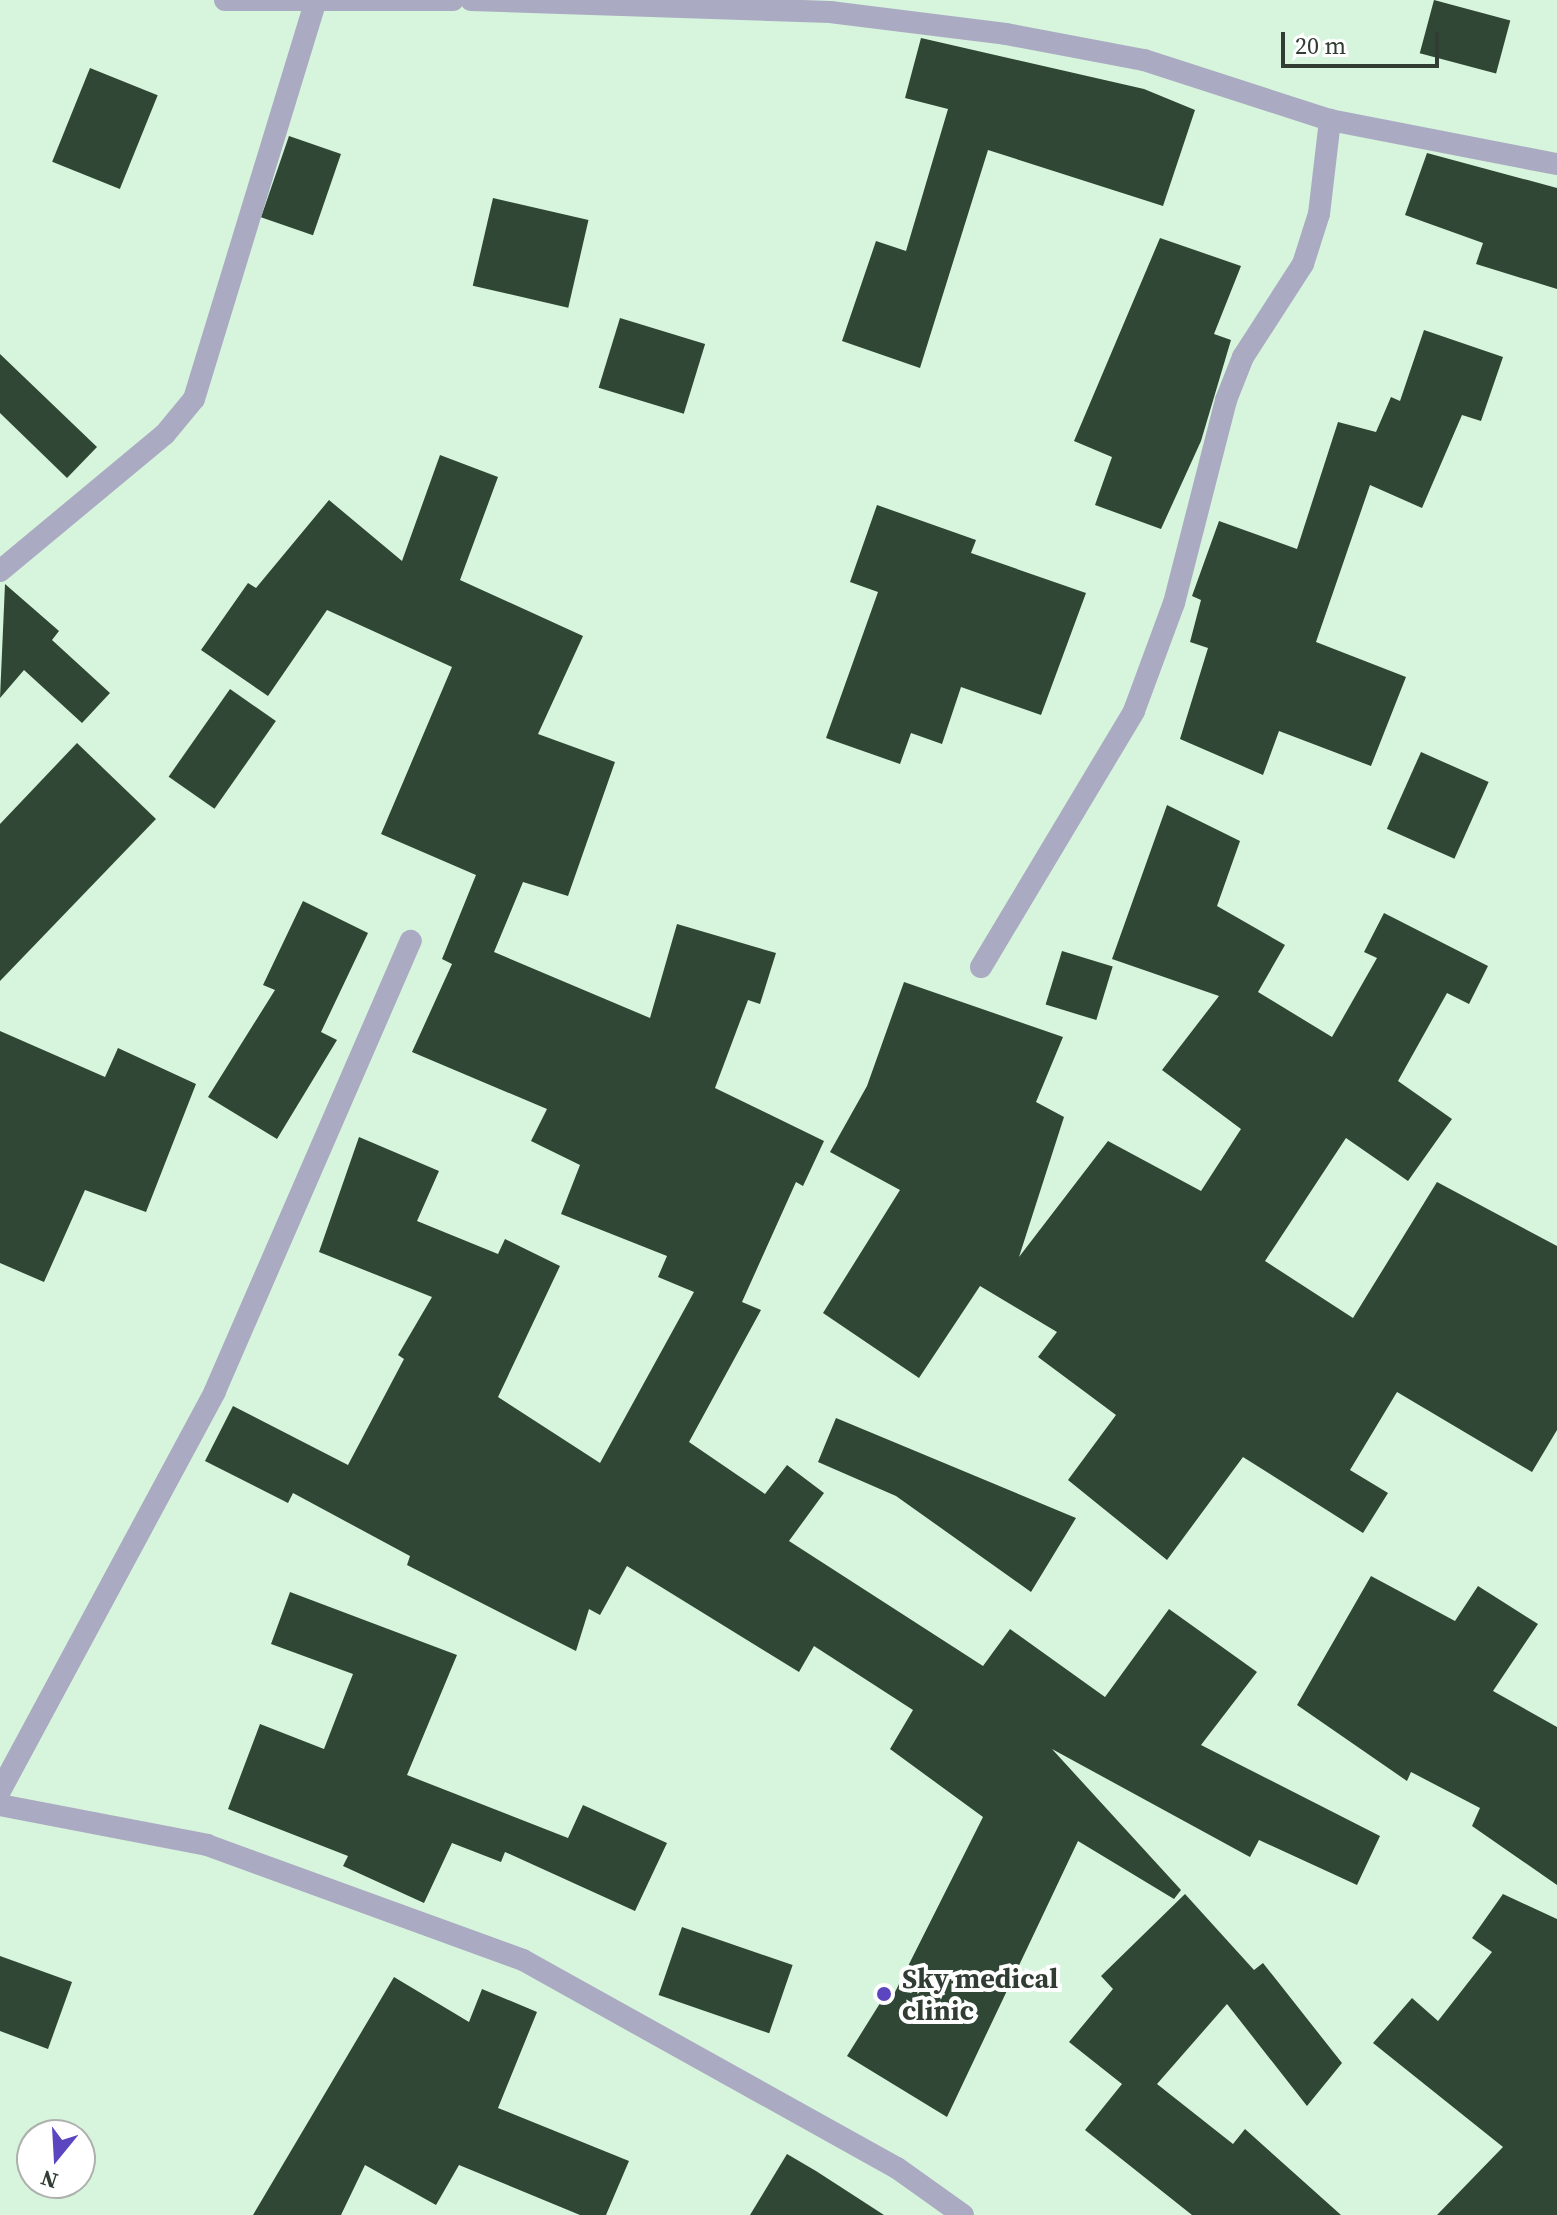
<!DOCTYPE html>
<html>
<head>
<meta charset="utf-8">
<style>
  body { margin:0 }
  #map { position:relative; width:1557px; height:2215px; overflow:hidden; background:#d7f4dc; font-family:"Source Serif 4",serif }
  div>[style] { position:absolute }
  .building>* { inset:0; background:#2f4734; transform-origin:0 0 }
  .minor>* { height:22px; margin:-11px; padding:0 11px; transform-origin:11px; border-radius:11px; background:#aaaac2 }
  .dots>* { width:22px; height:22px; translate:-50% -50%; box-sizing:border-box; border:4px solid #fff; border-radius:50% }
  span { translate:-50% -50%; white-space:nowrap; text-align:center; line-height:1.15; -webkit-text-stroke:8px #fff; paint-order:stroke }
  .poi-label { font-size:28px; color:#313d33; font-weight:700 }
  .left { translate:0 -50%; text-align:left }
  .north { position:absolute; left:16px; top:2119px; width:80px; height:80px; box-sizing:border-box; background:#fff; border:2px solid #adb1ad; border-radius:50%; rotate:198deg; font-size:22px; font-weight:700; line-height:32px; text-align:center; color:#313d33 }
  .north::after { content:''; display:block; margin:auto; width:28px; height:36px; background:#5b46bf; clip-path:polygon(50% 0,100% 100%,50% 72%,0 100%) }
  .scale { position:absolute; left:1281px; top:32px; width:158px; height:36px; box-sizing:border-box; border:4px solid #313d33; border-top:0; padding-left:10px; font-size:24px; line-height:28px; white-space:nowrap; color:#313d33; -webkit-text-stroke:6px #fff; paint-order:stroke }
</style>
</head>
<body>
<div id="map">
  <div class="building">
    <div style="left:1434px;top:0;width:79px;height:55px;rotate:15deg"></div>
    <div style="clip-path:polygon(921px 38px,1144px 89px,1195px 110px,1163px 206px,988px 150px,920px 368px,842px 341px,876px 241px,906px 251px,948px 109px,905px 98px)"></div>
    <div style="left:90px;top:68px;width:73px;height:101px;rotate:22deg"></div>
    <div style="left:289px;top:136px;width:55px;height:86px;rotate:19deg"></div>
    <div style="clip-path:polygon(1427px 153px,1557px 188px,1557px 289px,1476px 264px,1483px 243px,1405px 215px)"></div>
    <div style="left:493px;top:198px;width:98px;height:90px;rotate:13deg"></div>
    <div style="clip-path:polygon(1160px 238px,1241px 266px,1214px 334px,1231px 340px,1201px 441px,1161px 529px,1095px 505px,1112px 457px,1074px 441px)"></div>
    <div style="left:620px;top:318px;width:89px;height:73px;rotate:17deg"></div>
    <div style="clip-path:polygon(1424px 330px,1503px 357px,1481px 421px,1462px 415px,1422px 508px,1370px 485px,1316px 642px,1406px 677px,1371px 766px,1279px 731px,1263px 775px,1180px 739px,1208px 648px,1190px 642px,1201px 600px,1192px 596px,1219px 521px,1297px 549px,1338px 422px,1376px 432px,1391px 397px,1400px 401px)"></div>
    <div style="clip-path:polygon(0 354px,97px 447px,67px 478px,0 413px)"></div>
    <div style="clip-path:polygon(440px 455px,498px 477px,460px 580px,583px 636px,538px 734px,615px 762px,568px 896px,523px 882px,494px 952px,650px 1018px,677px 924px,776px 953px,760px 1004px,748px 1000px,715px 1088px,824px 1141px,803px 1186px,796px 1182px,742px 1302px,761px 1310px,689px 1442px,765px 1494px,787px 1465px,824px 1493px,789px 1541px,983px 1666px,1010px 1629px,1105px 1697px,1169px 1609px,1257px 1672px,1201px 1745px,1380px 1836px,1357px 1885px,1259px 1840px,1250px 1857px,1052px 1749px,1181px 1890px,1174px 1899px,1078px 1841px,947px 2117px,847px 2056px,887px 1992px,893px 1996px,983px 1817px,890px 1749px,913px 1710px,814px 1646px,799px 1672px,627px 1566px,600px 1615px,589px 1609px,576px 1651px,407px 1565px,410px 1556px,293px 1493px,288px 1503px,205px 1461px,233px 1406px,348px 1465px,404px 1359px,398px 1355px,432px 1297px,319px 1252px,359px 1137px,439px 1171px,417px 1221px,498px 1254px,505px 1239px,560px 1266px,498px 1397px,600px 1463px,694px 1292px,658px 1277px,667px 1256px,561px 1214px,580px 1165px,531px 1141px,547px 1109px,412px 1052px,452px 964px,442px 959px,476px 875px,381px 834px,452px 667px,327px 610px,268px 696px,201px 650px,248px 583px,256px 588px,329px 500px,402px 561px)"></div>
    <div style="clip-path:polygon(877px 505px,976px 540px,971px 553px,1086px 593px,1041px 715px,961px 687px,942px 744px,911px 733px,900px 764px,826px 738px,878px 592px,850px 582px)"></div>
    <div style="clip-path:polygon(5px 584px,59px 631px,52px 640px,110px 693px,82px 723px,24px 670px,0 698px)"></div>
    <div style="left:230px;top:689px;width:56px;height:107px;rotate:35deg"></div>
    <div style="clip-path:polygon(77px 743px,156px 819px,0 981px,0 824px)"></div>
    <div style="left:1421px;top:752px;width:74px;height:84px;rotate:24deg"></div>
    <div style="clip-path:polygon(1167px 805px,1240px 841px,1217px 906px,1285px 945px,1258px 992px,1332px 1037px,1377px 958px,1364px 952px,1384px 913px,1488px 966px,1469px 1004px,1447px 993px,1398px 1081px,1452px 1119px,1408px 1181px,1346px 1138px,1265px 1261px,1353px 1318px,1437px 1182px,1557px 1246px,1557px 1430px,1532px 1472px,1397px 1392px,1350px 1470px,1388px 1493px,1363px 1533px,1243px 1457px,1167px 1560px,1068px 1480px,1116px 1415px,1038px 1357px,1057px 1332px,980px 1286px,919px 1378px,823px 1313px,900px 1190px,830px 1152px,867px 1086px,904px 982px,1063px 1037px,1036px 1102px,1064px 1117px,1019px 1257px,1108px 1141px,1201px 1191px,1241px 1129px,1162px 1070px,1219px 996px,1112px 959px)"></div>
    <div style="clip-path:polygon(303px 901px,368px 933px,321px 1032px,337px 1040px,277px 1139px,208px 1097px,275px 990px,263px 985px)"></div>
    <div style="left:1062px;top:951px;width:53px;height:56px;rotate:17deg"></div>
    <div style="clip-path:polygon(0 1031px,105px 1077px,118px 1048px,196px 1084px,146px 1212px,85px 1190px,44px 1282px,0 1263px)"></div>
    <div style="clip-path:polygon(836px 1418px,1076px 1518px,1031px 1592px,896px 1496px,818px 1462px)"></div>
    <div style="clip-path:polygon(1371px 1576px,1455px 1621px,1478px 1586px,1538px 1624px,1493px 1691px,1557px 1727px,1557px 1885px,1472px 1826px,1480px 1808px,1411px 1772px,1407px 1781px,1297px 1705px)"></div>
    <div style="clip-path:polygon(290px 1592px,457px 1655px,407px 1775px,568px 1838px,583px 1805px,667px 1843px,635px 1911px,505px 1852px,501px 1862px,452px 1843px,424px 1903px,343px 1866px,348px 1856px,228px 1809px,260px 1724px,324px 1749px,353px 1674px,271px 1644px)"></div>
    <div style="clip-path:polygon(1185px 1894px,1254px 1970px,1263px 1963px,1342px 2063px,1307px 2106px,1227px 2004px,1157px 2084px,1233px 2144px,1245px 2129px,1341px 2215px,1192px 2215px,1085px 2130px,1122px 2084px,1069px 2042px,1113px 1989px,1101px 1976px)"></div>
    <div style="clip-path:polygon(1503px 1894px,1557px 1919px,1557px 2215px,1437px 2215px,1503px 2147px,1373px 2043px,1412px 1998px,1438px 2021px,1492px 1952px,1472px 1938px)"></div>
    <div style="left:682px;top:1927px;width:117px;height:72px;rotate:19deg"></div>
    <div style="clip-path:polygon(0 1956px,72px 1982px,48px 2049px,0 2031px)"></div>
    <div style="clip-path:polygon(394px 1977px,469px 2022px,482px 1989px,537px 2012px,498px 2108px,629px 2161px,606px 2215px,580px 2215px,459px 2165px,436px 2205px,365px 2165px,341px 2215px,253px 2215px)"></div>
    <div style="clip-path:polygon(787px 2154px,816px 2171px,884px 2215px,750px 2215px)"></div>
  </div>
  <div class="minor">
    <div style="left:225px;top:0;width:228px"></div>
    <div style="left:471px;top:0;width:359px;rotate:1.9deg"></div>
    <div style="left:830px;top:12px;width:177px;rotate:7.1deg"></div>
    <div style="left:1006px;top:34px;width:140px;rotate:10.7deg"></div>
    <div style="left:1144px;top:60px;width:195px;rotate:17.9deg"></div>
    <div style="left:1330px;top:120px;width:231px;rotate:11deg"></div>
    <div style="left:0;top:571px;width:214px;rotate:-39.7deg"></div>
    <div style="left:165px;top:434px;width:45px;rotate:-50.4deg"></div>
    <div style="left:194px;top:399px;width:413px;rotate:-73deg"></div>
    <div style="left:981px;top:967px;width:298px;rotate:-59.1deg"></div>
    <div style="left:1134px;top:711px;width:115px;rotate:-69.7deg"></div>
    <div style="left:1174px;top:603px;width:210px;rotate:-75.6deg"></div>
    <div style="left:1226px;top:400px;width:46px;rotate:-68.4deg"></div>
    <div style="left:1243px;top:357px;width:111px;rotate:-57.2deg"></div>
    <div style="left:1303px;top:264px;width:52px;rotate:-72.3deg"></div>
    <div style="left:1319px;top:214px;width:95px;rotate:-83.3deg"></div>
    <div style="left:0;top:1791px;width:454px;rotate:-61.7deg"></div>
    <div style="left:215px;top:1391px;width:491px;rotate:-66.5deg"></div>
    <div style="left:0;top:1805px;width:211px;rotate:10.9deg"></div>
    <div style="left:207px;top:1845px;width:336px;rotate:20deg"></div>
    <div style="left:523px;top:1960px;width:428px;rotate:29.1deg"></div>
    <div style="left:897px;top:2168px;width:81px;rotate:35.5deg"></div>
  </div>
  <div class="dots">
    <div style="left:884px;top:1994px;background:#5b46bf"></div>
  </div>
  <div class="poi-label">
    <span class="left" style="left:902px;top:1994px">Sky medical<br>clinic</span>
  </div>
  <div class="north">N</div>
  <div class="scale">20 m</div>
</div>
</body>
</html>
